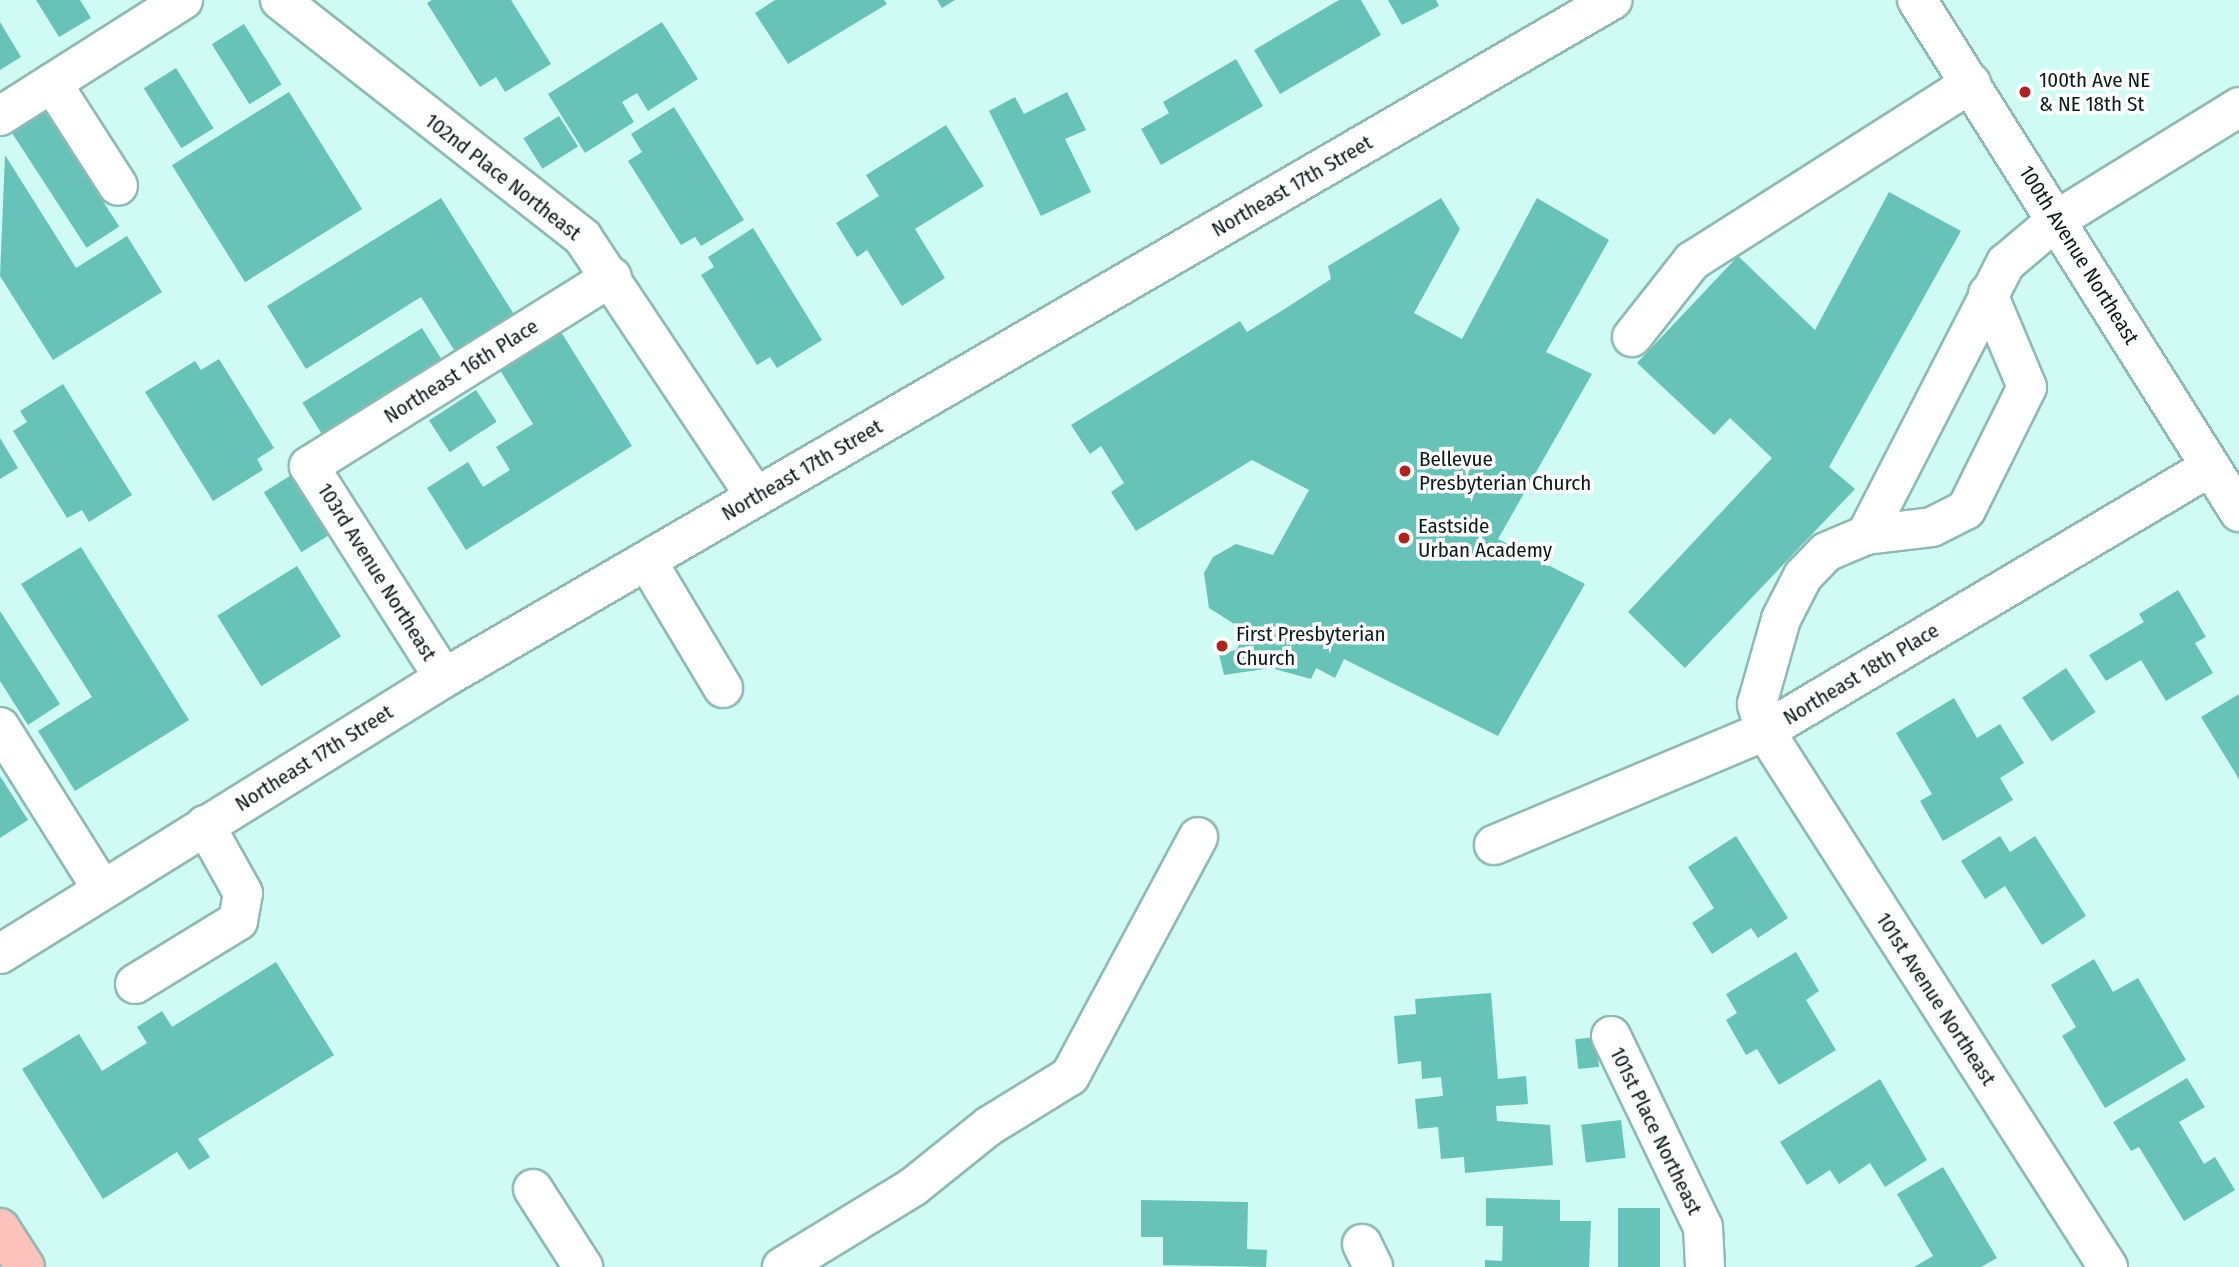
<!DOCTYPE html>
<html>
<head>
<meta charset="utf-8">
<style>
  body { margin:0 }
  #map { position:relative; width:2239px; height:1267px; overflow:hidden; background:#cffbf4; font-family:"Fira Sans Condensed",sans-serif }
  div>[style] { position:absolute }
  .building>* { inset:0; background:#67c3b7; transform-origin:0 0 }
  .roads { filter:drop-shadow(2px 0 #8fb9b3) drop-shadow(-2px 0 #8fb9b3) drop-shadow(0 2px #8fb9b3) drop-shadow(0 -2px #8fb9b3) }
  .minor>* { height:38px; margin:-19px; padding:0 19px; transform-origin:19px; border-radius:19px; background:#fff }
  .major>* { height:38px; margin:-19px; padding:0 19px; transform-origin:19px; border-radius:19px; background:#fdc2bb }
  .dots>* { width:19px; height:19px; translate:-50% -50%; box-sizing:border-box; border:4px solid #fff; border-radius:50% }
  span { translate:-50% -50%; white-space:nowrap; text-align:center; line-height:1.15; -webkit-text-stroke:7px #fff; paint-order:stroke }
  .poi-label { font-size:21px; color:#0a1b19 }
  .left { translate:0 -50%; text-align:left }
  .street-label { font-size:21px; color:#0a1b19 }
</style>
</head>
<body>
<div id="map">
  <div class="building">
    <div style="clip-path:polygon(36px 0,80px 0,91px 18px,59px 37px)"></div>
    <div style="clip-path:polygon(432px 0,511px 0,551px 64px,505px 92px,496px 77px,480px 87px,427px 3px)"></div>
    <div style="clip-path:polygon(775px 0,884px 0,887px 4px,788px 64px,755px 13px)"></div>
    <div style="clip-path:polygon(937px 0,955px 0,942px 8px)"></div>
    <div style="clip-path:polygon(1339px 0,1361px 0,1381px 35px,1280px 94px,1254px 50px)"></div>
    <div style="clip-path:polygon(1388px 0,1436px 0,1439px 6px,1402px 25px)"></div>
    <div style="clip-path:polygon(0 22px,21px 57px,0 70px)"></div>
    <div style="clip-path:polygon(662px 22px,698px 79px,648px 111px,637px 93px,622px 102px,634px 122px,585px 153px,548px 94px)"></div>
    <div style="left:244px;top:24px;width:71px;height:38px;rotate:58deg"></div>
    <div style="clip-path:polygon(1236px 59px,1263px 106px,1161px 165px,1141px 129px,1169px 113px,1163px 102px)"></div>
    <div style="left:176px;top:68px;width:71px;height:38px;rotate:58deg"></div>
    <div style="left:289px;top:92px;width:138px;height:138px;rotate:58deg"></div>
    <div style="clip-path:polygon(1067px 92px,1086px 130px,1065px 139px,1091px 192px,1041px 216px,989px 111px,1015px 97px,1024px 114px)"></div>
    <div style="clip-path:polygon(674px 107px,744px 220px,701px 246px,695px 237px,681px 245px,628px 161px,642px 152px,631px 134px)"></div>
    <div style="left:43px;top:109px;width:140px;height:39px;rotate:57deg"></div>
    <div style="left:559px;top:116px;width:36px;height:42px;rotate:58deg"></div>
    <div style="clip-path:polygon(946px 125px,984px 186px,915px 229px,945px 278px,902px 306px,867px 250px,857px 257px,836px 223px,879px 196px,866px 175px)"></div>
    <div style="clip-path:polygon(5px 155px,76px 268px,127px 236px,162px 292px,53px 360px,0 276px)"></div>
    <div style="clip-path:polygon(1889px 192px,1961px 231px,1829px 467px,1855px 489px,1685px 668px,1628px 612px,1772px 458px,1730px 418px,1714px 435px,1637px 363px,1738px 256px,1815px 330px)"></div>
    <div style="clip-path:polygon(441px 198px,515px 316px,456px 353px,421px 297px,306px 369px,267px 306px)"></div>
    <div style="clip-path:polygon(1441px 198px,1460px 229px,1414px 313px,1462px 339px,1537px 198px,1609px 240px,1546px 352px,1592px 374px,1498px 539px,1585px 584px,1498px 736px,1344px 659px,1335px 678px,1316px 668px,1311px 679px,1271px 668px,1224px 675px,1219px 654px,1236px 650px,1247px 632px,1209px 608px,1204px 573px,1213px 557px,1236px 544px,1273px 555px,1309px 490px,1252px 460px,1136px 531px,1111px 492px,1124px 483px,1101px 446px,1090px 454px,1071px 425px,1240px 321px,1247px 332px,1283px 310px,1331px 279px,1328px 266px)"></div>
    <div style="clip-path:polygon(753px 228px,822px 340px,777px 368px,770px 357px,757px 365px,701px 275px,714px 267px,708px 257px)"></div>
    <div style="left:422px;top:328px;width:40px;height:141px;rotate:58deg"></div>
    <div style="clip-path:polygon(561px 332px,632px 446px,466px 550px,427px 488px,468px 462px,483px 487px,510px 470px,496px 447px,533px 424px,500px 370px)"></div>
    <div style="clip-path:polygon(219px 359px,274px 448px,257px 459px,263px 470px,213px 501px,145px 392px,195px 361px,201px 370px)"></div>
    <div style="clip-path:polygon(63px 384px,132px 495px,89px 522px,82px 510px,67px 518px,13px 431px,27px 422px,20px 411px)"></div>
    <div style="left:476px;top:390px;width:38px;height:56px;rotate:57deg"></div>
    <div style="clip-path:polygon(0 438px,18px 468px,0 479px)"></div>
    <div style="left:296px;top:472px;width:71px;height:38px;rotate:58deg"></div>
    <div style="clip-path:polygon(81px 547px,189px 720px,75px 791px,38px 731px,92px 697px,21px 584px)"></div>
    <div style="left:297px;top:566px;width:83px;height:94px;rotate:58deg"></div>
    <div style="clip-path:polygon(2178px 590px,2206px 637px,2195px 643px,2213px 673px,2166px 701px,2141px 660px,2106px 681px,2089px 655px,2144px 622px,2139px 614px)"></div>
    <div style="clip-path:polygon(0 611px,60px 704px,28px 725px,0 681px)"></div>
    <div style="left:2066px;top:668px;width:53px;height:53px;rotate:56deg"></div>
    <div style="clip-path:polygon(2239px 694px,2239px 779px,2201px 717px)"></div>
    <div style="clip-path:polygon(1954px 698px,1977px 738px,2000px 724px,2024px 763px,2000px 778px,2013px 800px,1943px 841px,1920px 801px,1932px 794px,1896px 733px)"></div>
    <div style="clip-path:polygon(0 776px,28px 820px,0 838px)"></div>
    <div style="clip-path:polygon(1736px 836px,1788px 918px,1758px 938px,1751px 928px,1712px 954px,1692px 923px,1714px 908px,1688px 867px)"></div>
    <div style="clip-path:polygon(2000px 836px,2010px 852px,2035px 836px,2086px 916px,2042px 945px,2005px 886px,1985px 899px,1961px 861px)"></div>
    <div style="clip-path:polygon(1796px 952px,1819px 991px,1806px 1000px,1836px 1050px,1779px 1085px,1757px 1049px,1746px 1055px,1726px 1020px,1737px 1013px,1726px 994px)"></div>
    <div style="clip-path:polygon(2094px 959px,2113px 992px,2138px 978px,2186px 1060px,2105px 1108px,2062px 1036px,2076px 1027px,2051px 985px)"></div>
    <div style="clip-path:polygon(276px 962px,334px 1055px,198px 1139px,210px 1157px,189px 1170px,177px 1152px,103px 1199px,22px 1069px,79px 1034px,102px 1071px,147px 1043px,137px 1027px,162px 1011px,172px 1027px)"></div>
    <div style="clip-path:polygon(1491px 993px,1498px 1079px,1526px 1076px,1528px 1104px,1496px 1106px,1497px 1121px,1550px 1125px,1553px 1165px,1465px 1173px,1464px 1157px,1441px 1159px,1438px 1127px,1418px 1129px,1415px 1099px,1443px 1096px,1441px 1077px,1422px 1079px,1421px 1061px,1398px 1064px,1394px 1016px,1416px 1014px,1415px 999px)"></div>
    <div style="left:1596px;top:1037px;width:30px;height:21px;rotate:84deg"></div>
    <div style="clip-path:polygon(2187px 1078px,2205px 1107px,2179px 1122px,2204px 1164px,2215px 1157px,2235px 1190px,2184px 1221px,2139px 1147px,2131px 1151px,2113px 1122px)"></div>
    <div style="clip-path:polygon(1880px 1079px,1927px 1160px,1885px 1187px,1870px 1163px,1839px 1184px,1830px 1170px,1807px 1185px,1780px 1142px)"></div>
    <div style="left:1621px;top:1120px;width:38px;height:40px;rotate:83deg"></div>
    <div style="clip-path:polygon(1943px 1167px,1997px 1258px,1981px 1267px,1914px 1267px,1933px 1256px,1897px 1194px)"></div>
    <div style="clip-path:polygon(1486px 1198px,1560px 1200px,1560px 1221px,1591px 1221px,1589px 1267px,1485px 1267px,1485px 1260px,1502px 1261px,1503px 1226px,1486px 1226px)"></div>
    <div style="clip-path:polygon(1141px 1200px,1248px 1202px,1247px 1249px,1267px 1250px,1266px 1267px,1163px 1265px,1163px 1237px,1141px 1237px)"></div>
    <div style="left:1660px;top:1208px;width:59px;height:42px;rotate:90deg"></div>
  </div>
  <div class="roads">
    <div class="minor">
      <div style="left:280px;top:0;width:385px;rotate:38.1deg"></div>
      <div style="left:583px;top:238px;width:311px;rotate:56.3deg"></div>
      <div style="left:1917px;top:0;width:605px;rotate:57.83deg"></div>
      <div style="left:52px;top:83px;width:122px;rotate:57.3deg"></div>
      <div style="left:0;top:116px;width:217px;rotate:-32.4deg"></div>
      <div style="left:1632px;top:337px;width:97px;rotate:-51.7deg"></div>
      <div style="left:1692px;top:261px;width:331px;rotate:-32.5deg"></div>
      <div style="left:1866px;top:535px;width:66px;rotate:-6.9deg"></div>
      <div style="left:1932px;top:527px;width:38px;rotate:-27deg"></div>
      <div style="left:1966px;top:510px;width:137px;rotate:-63.6deg"></div>
      <div style="left:2027px;top:387px;width:101px;rotate:-112.8deg"></div>
      <div style="left:647px;top:561px;width:148px;rotate:59.1deg"></div>
      <div style="left:444px;top:678px;width:251px;rotate:-122.5deg"></div>
      <div style="left:309px;top:466px;width:357px;rotate:-32deg"></div>
      <div style="left:0;top:727px;width:191px;rotate:57.8deg"></div>
      <div style="left:1494px;top:845px;width:294px;rotate:-22.8deg"></div>
      <div style="left:1765px;top:731px;width:517px;rotate:-30.68deg"></div>
      <div style="left:0;top:954px;width:523px;rotate:-31.87deg"></div>
      <div style="left:444px;top:678px;width:1351px;rotate:-30.13deg"></div>
      <div style="left:135px;top:984px;width:121px;rotate:-31.5deg"></div>
      <div style="left:238px;top:921px;width:28px;rotate:-80deg"></div>
      <div style="left:243px;top:893px;width:78px;rotate:-119.2deg"></div>
      <div style="left:1611px;top:1036px;width:212px;rotate:64.3deg"></div>
      <div style="left:1703px;top:1227px;width:40px;rotate:87.1deg"></div>
      <div style="left:533px;top:1189px;width:93px;rotate:57.3deg"></div>
      <div style="left:1362px;top:1244px;width:25px;rotate:64deg"></div>
      <div style="left:782px;top:1267px;width:153px;rotate:-31.4deg"></div>
      <div style="left:913px;top:1187px;width:97px;rotate:-38.8deg"></div>
      <div style="left:989px;top:1126px;width:95px;rotate:-31.7deg"></div>
      <div style="left:1070px;top:1076px;width:271px;rotate:-61.8deg"></div>
      <div style="left:2108px;top:1267px;width:636px;rotate:-122.62deg"></div>
      <div style="left:1765px;top:731px;width:28px;rotate:-107deg"></div>
      <div style="left:1757px;top:704px;width:88px;rotate:-74.2deg"></div>
      <div style="left:1781px;top:619px;width:48px;rotate:-62.9deg"></div>
      <div style="left:1803px;top:576px;width:33px;rotate:-46deg"></div>
      <div style="left:1826px;top:552px;width:43px;rotate:-23deg"></div>
      <div style="left:1866px;top:535px;width:306px;rotate:-62.8deg"></div>
      <div style="left:2006px;top:263px;width:68px;rotate:-40.2deg"></div>
      <div style="left:2058px;top:219px;width:213px;rotate:-31.7deg"></div>
    </div>
    <div class="major">
      <div style="left:0;top:1228px;width:46px;rotate:57.3deg"></div>
    </div>
  </div>
  <div class="dots">
    <div style="left:2025px;top:92px;background:#b0201d"></div>
    <div style="left:1405px;top:471px;background:#b0201d"></div>
    <div style="left:1404px;top:538px;background:#b0201d"></div>
    <div style="left:1222px;top:646px;background:#b0201d"></div>
  </div>
  <div class="poi-label">
    <span class="left" style="left:2039px;top:92px">100th Ave NE<br>&amp; NE 18th St</span>
    <span class="left" style="left:1419px;top:471px">Bellevue<br>Presbyterian Church</span>
    <span class="left" style="left:1418px;top:538px">Eastside<br>Urban Academy</span>
    <span class="left" style="left:1236px;top:646px">First Presbyterian<br>Church</span>
  </div>
  <div class="street-label">
    <span style="left:503px;top:177px;rotate:38deg">102nd Place Northeast</span>
    <span style="left:1292px;top:186px;rotate:-30deg">Northeast 17th Street</span>
    <span style="left:2079px;top:255px;rotate:58deg">100th Avenue Northeast</span>
    <span style="left:461px;top:371px;rotate:-32deg">Northeast 16th Place</span>
    <span style="left:802px;top:470px;rotate:-30deg">Northeast 17th Street</span>
    <span style="left:377px;top:572px;rotate:58deg">103rd Avenue Northeast</span>
    <span style="left:1861px;top:674px;rotate:-31deg">Northeast 18th Place</span>
    <span style="left:314px;top:758px;rotate:-32deg">Northeast 17th Street</span>
    <span style="left:1936px;top:999px;rotate:57deg">101st Avenue Northeast</span>
    <span style="left:1656px;top:1131px;rotate:64deg">101st Place Northeast</span>
  </div>
</div>
</body>
</html>
